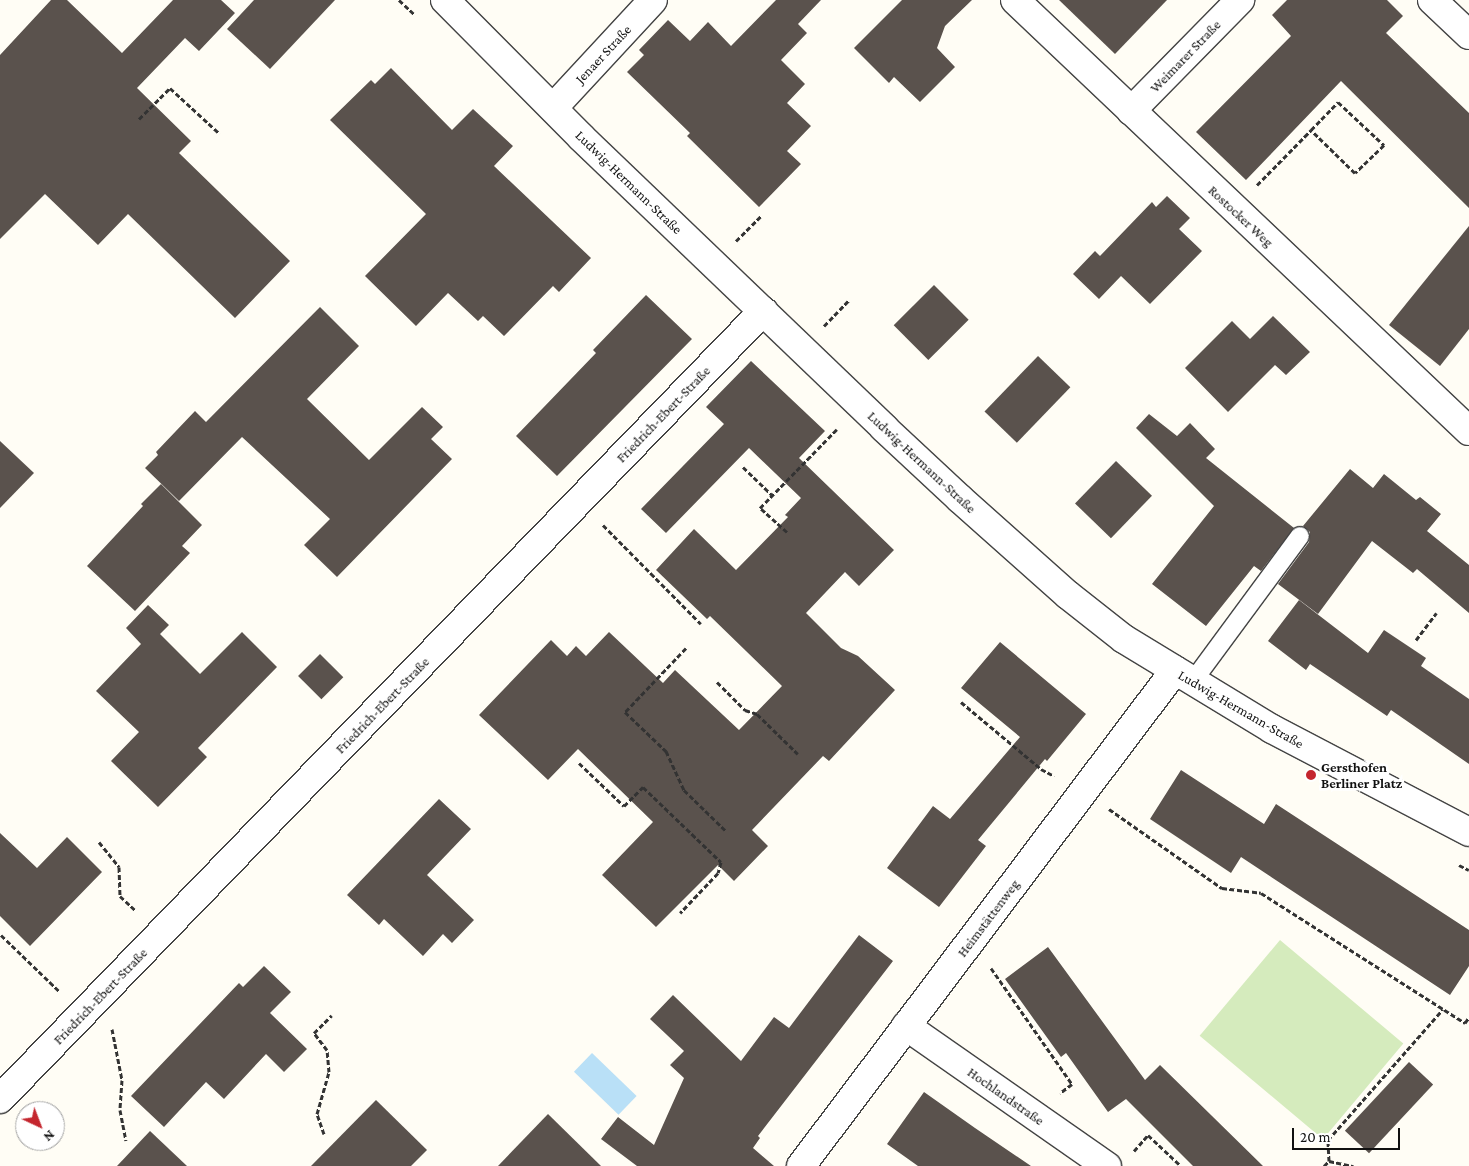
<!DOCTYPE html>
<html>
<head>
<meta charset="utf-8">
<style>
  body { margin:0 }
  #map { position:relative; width:1469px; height:1166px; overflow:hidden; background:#fffdf5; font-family:"Crimson Pro",serif }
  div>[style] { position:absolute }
  .green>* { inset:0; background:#d5ebbd; transform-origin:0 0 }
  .water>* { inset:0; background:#b9e0f7; transform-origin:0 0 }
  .building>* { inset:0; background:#5a524d; transform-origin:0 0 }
  .path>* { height:3px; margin-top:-1.5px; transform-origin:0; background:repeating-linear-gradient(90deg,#333 0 5px,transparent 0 7.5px) }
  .roads { filter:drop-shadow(1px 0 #444) drop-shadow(-1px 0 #444) drop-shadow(0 1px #444) drop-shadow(0 -1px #444) }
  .service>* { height:18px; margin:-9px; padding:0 9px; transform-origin:9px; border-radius:9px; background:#fff }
  .minor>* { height:28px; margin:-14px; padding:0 14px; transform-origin:14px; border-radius:14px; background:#fff }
  .tertiary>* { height:28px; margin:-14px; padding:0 14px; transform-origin:14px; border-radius:14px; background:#fff }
  .dots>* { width:14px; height:14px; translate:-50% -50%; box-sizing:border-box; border:2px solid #fff; border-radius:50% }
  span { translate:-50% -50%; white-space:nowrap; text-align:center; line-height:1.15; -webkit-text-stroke:5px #fff; paint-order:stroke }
  .street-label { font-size:14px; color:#111 }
  .poi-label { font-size:14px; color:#111; font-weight:700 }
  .left { translate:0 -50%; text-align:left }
  .north { position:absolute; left:15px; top:1101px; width:50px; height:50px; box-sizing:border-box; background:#fff; border:1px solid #a0a0a0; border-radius:50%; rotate:137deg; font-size:14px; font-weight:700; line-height:20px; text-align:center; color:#111 }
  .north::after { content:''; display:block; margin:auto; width:18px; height:22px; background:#c4262e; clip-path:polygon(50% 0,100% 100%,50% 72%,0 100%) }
  .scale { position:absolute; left:1292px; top:1128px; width:108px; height:22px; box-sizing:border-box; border:2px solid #111; border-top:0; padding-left:6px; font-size:15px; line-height:18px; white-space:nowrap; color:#111; -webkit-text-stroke:4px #fff; paint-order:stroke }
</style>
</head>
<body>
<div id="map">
  <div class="green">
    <div style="left:1280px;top:940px;width:161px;height:125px;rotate:40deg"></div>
  </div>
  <div class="water">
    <div style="left:592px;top:1053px;width:62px;height:26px;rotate:44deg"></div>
  </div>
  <div class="building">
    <div style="clip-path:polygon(51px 0,67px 0,122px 53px,173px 0,221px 0,235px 13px,199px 51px,185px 38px,137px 88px,191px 141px,179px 153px,290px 261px,235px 318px,128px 214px,98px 245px,45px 194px,0 239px,0 55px)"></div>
    <div style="clip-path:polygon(254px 0,335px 0,270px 69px,227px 29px)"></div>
    <div style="clip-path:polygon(776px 0,821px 0,798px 24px,807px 33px,781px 60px,805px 84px,787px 103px,811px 126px,787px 151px,801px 164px,759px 207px,687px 136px,690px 133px,627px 72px,644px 55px,639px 50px,668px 20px,690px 41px,708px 22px,731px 46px)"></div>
    <div style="clip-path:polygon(902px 0,972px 0,945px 26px,937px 48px,955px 67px,920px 102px,894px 77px,889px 83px,854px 48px)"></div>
    <div style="clip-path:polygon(1059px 0,1167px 0,1115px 54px)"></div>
    <div style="clip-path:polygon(1287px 0,1387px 0,1403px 16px,1386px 33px,1469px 113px,1469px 208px,1341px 81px,1246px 180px,1196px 132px,1291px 36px,1272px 15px)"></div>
    <div style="clip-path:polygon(391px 68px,452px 130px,473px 109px,513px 146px,494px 166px,591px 258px,559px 292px,553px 286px,504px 336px,483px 316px,478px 321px,448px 293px,416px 326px,365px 276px,426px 214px,330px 120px,371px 80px,375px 84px)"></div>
    <div style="clip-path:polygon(1167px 196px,1190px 218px,1179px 229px,1202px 251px,1150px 304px,1121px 276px,1099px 299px,1073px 274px,1095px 251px,1100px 256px,1152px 202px,1156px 207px)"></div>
    <div style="clip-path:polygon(1469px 226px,1469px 329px,1440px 366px,1389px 325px)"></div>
    <div style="left:934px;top:285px;width:49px;height:57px;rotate:45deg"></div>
    <div style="clip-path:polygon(646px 295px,692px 339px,557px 476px,516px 436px,596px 353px,593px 350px)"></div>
    <div style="clip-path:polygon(320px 307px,359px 346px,307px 399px,369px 460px,422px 407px,443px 427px,431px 439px,452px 459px,337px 577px,304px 545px,330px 519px,242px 437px,179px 501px,145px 468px,158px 455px,156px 452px,195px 411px,206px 422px)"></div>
    <div style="clip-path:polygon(1273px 316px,1310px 352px,1286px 375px,1275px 365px,1228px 412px,1185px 368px,1232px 321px,1250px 339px)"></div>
    <div style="left:1038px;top:356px;width:45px;height:77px;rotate:44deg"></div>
    <div style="clip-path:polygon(751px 361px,825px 431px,799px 458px,894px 550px,859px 586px,845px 572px,806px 613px,841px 648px,858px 656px,895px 690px,829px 761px,823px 756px,752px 830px,768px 846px,734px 881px,718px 865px,656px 927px,602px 875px,653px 822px,578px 749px,548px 780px,479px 715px,551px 640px,567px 656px,576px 646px,586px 656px,609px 632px,663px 683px,675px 670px,739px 730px,782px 686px,710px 616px,707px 619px,656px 570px,694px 529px,736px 570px,788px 517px,785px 515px,801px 498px,749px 448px,666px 533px,641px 509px,724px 424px,706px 407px)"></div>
    <div style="clip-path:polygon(1149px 414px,1177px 436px,1190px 423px,1215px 449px,1206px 458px,1294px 528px,1261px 571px,1254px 566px,1206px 626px,1152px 584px,1214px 506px,1136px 428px)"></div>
    <div style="clip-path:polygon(0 441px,34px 473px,0 508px)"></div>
    <div style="left:1116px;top:461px;width:50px;height:59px;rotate:44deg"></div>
    <div style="clip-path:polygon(1350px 469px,1373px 488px,1384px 474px,1416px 500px,1420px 497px,1441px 514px,1427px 531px,1469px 565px,1469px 613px,1417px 569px,1413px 573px,1372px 541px,1318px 614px,1278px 584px,1309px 542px,1310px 532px,1303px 526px)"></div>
    <div style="clip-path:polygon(161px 484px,202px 525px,182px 546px,190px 553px,135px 611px,87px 566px,143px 506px,141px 504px)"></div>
    <div style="clip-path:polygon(1299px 600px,1368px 653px,1384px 630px,1426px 658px,1421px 666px,1469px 699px,1469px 764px,1391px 710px,1387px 716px,1310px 664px,1306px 670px,1268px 641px)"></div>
    <div style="clip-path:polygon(148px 605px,169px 625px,160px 634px,200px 674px,242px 632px,277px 667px,198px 748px,207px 757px,158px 807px,111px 761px,139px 732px,96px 691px,141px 644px,126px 628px)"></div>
    <div style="clip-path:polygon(1000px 642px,1086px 714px,1047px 761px,1045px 759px,978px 840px,986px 846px,939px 907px,887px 868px,933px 806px,950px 819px,1020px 737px,961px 688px)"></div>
    <div style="left:320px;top:654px;width:33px;height:31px;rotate:45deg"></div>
    <div style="clip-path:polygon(1181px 770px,1264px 824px,1276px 804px,1469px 930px,1469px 966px,1450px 995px,1241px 857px,1231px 873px,1150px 819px)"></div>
    <div style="clip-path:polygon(439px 799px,471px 829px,427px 875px,474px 920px,452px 943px,443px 934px,423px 956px,384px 919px,379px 925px,347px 895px)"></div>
    <div style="clip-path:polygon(0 833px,37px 868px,67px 837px,102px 872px,30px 946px,0 916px)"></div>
    <div style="clip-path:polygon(859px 935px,893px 961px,758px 1136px,760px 1138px,753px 1148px,774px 1166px,637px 1166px,601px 1139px,618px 1117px,654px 1145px,684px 1078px,670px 1065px,684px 1051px,650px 1019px,673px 995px,741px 1061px,774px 1017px,789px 1028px)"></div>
    <div style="clip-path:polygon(1048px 947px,1145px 1080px,1160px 1065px,1263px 1166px,1193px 1166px,1126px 1099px,1108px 1112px,1066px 1053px,1061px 1057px,1005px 979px)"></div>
    <div style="clip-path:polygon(264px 966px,291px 992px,270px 1013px,307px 1049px,284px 1072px,266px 1054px,224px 1099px,206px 1082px,164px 1127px,131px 1096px,239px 983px,243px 987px)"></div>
    <div style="left:1409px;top:1062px;width:33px;height:94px;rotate:43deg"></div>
    <div style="clip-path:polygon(924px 1092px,975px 1128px,1031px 1166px,918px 1166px,887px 1144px)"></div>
    <div style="clip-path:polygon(376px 1100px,427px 1150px,411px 1166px,311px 1166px)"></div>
    <div style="clip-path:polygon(548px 1114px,601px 1166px,498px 1166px)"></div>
    <div style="clip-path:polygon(150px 1131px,187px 1166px,117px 1166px)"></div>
  </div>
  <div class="path">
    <div style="left:399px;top:0;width:22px;rotate:43deg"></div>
    <div style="left:139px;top:119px;width:44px;rotate:-45deg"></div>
    <div style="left:170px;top:88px;width:67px;rotate:42.6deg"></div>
    <div style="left:1257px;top:185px;width:77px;rotate:-45.5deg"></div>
    <div style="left:1311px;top:130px;width:39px;rotate:-46deg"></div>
    <div style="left:1338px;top:102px;width:63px;rotate:43.1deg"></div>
    <div style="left:1384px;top:145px;width:40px;rotate:136deg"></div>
    <div style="left:1355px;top:173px;width:62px;rotate:-135.7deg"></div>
    <div style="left:736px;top:241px;width:37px;rotate:-45deg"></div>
    <div style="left:824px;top:326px;width:37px;rotate:-46deg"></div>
    <div style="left:743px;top:467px;width:40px;rotate:44deg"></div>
    <div style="left:603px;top:525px;width:139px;rotate:45.3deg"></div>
    <div style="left:787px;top:532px;width:36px;rotate:-138deg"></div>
    <div style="left:760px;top:508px;width:110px;rotate:-45.7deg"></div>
    <div style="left:1416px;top:640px;width:34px;rotate:-53deg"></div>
    <div style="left:686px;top:648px;width:88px;rotate:133.6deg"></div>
    <div style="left:625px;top:712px;width:57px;rotate:43.6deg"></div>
    <div style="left:666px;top:751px;width:43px;rotate:65.2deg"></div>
    <div style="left:684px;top:790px;width:59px;rotate:44.3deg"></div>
    <div style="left:717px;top:682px;width:40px;rotate:45deg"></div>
    <div style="left:745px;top:710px;width:13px;rotate:18deg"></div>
    <div style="left:757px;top:714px;width:57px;rotate:44.3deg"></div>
    <div style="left:961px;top:702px;width:104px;rotate:39.9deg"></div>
    <div style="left:1041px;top:769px;width:15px;rotate:28deg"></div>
    <div style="left:579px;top:763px;width:62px;rotate:43.7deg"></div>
    <div style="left:624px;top:806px;width:27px;rotate:-45deg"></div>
    <div style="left:643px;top:787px;width:108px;rotate:43.9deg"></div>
    <div style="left:721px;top:862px;width:11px;rotate:105deg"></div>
    <div style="left:718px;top:873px;width:55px;rotate:133.5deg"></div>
    <div style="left:1109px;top:809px;width:138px;rotate:35deg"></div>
    <div style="left:1222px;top:888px;width:39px;rotate:7deg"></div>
    <div style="left:1261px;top:893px;width:242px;rotate:32.5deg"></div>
    <div style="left:1465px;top:1023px;width:7px;rotate:-56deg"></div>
    <div style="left:99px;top:842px;width:32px;rotate:51deg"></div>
    <div style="left:119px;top:867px;width:29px;rotate:88deg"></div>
    <div style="left:120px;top:896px;width:22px;rotate:43deg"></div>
    <div style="left:1459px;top:865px;width:11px;rotate:27deg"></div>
    <div style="left:1px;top:935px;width:81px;rotate:44deg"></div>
    <div style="left:991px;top:968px;width:141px;rotate:55.1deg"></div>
    <div style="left:1072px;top:1084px;width:15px;rotate:143deg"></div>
    <div style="left:112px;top:1029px;width:52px;rotate:78.9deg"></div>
    <div style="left:122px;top:1080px;width:30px;rotate:94deg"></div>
    <div style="left:120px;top:1110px;width:31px;rotate:79deg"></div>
    <div style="left:324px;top:1134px;width:21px;rotate:-109deg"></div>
    <div style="left:317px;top:1114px;width:44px;rotate:-74.1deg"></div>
    <div style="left:329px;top:1072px;width:22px;rotate:-95deg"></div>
    <div style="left:327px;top:1050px;width:21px;rotate:-127deg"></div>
    <div style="left:314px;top:1033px;width:25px;rotate:-45deg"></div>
    <div style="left:1134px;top:1151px;width:21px;rotate:-49deg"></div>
    <div style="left:1148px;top:1135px;width:45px;rotate:43.2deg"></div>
    <div style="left:1329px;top:1161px;width:21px;rotate:-93deg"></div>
    <div style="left:1328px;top:1140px;width:174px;rotate:-48.7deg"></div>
    <div style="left:1324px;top:1166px;width:7px;rotate:-45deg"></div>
    <div style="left:1329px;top:1161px;width:25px;rotate:12deg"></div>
  </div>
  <div class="roads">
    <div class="service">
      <div style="left:1193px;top:681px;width:180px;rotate:-53.6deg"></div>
    </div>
    <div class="minor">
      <div style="left:1015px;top:0;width:626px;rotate:43.51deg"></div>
      <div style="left:1432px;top:0;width:51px;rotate:43.4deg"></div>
      <div style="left:553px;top:108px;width:147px;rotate:-47.2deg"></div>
      <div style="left:1131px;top:111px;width:156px;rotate:-45.5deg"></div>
      <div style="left:906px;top:1026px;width:245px;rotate:34.9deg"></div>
      <div style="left:0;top:1099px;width:1097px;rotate:-45.92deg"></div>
      <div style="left:801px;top:1166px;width:621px;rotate:-52.98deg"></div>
    </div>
    <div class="tertiary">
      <div style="left:445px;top:0;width:194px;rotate:45.2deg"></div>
      <div style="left:582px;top:138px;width:419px;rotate:43.8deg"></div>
      <div style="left:884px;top:428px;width:103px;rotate:43deg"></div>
      <div style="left:959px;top:498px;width:146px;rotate:41.7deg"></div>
      <div style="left:1068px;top:595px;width:71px;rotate:38.2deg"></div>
      <div style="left:1124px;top:639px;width:173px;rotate:31.3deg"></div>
      <div style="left:1272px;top:729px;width:222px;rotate:27.6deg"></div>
    </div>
  </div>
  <div class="dots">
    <div style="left:1311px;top:775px;background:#c4262e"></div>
  </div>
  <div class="street-label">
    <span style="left:603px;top:54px;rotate:-47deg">Jenaer Straße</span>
    <span style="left:1185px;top:56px;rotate:-46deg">Weimarer Straße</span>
    <span style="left:629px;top:182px;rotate:44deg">Ludwig-Hermann-Straße</span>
    <span style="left:1241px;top:216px;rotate:43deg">Rostocker Weg</span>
    <span style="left:663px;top:414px;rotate:-46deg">Friedrich-Ebert-Straße</span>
    <span style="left:922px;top:462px;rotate:43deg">Ludwig-Hermann-Straße</span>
    <span style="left:382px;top:705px;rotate:-46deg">Friedrich-Ebert-Straße</span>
    <span style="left:1241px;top:709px;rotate:30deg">Ludwig-Hermann-Straße</span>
    <span style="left:988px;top:918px;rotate:-53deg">Heimstättenweg</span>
    <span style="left:100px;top:996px;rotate:-46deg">Friedrich-Ebert-Straße</span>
    <span style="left:1006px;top:1096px;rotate:35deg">Hochlandstraße</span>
  </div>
  <div class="poi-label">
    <span class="left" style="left:1321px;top:775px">Gersthofen<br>Berliner Platz</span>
  </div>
  <div class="north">N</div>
  <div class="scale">20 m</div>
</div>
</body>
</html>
